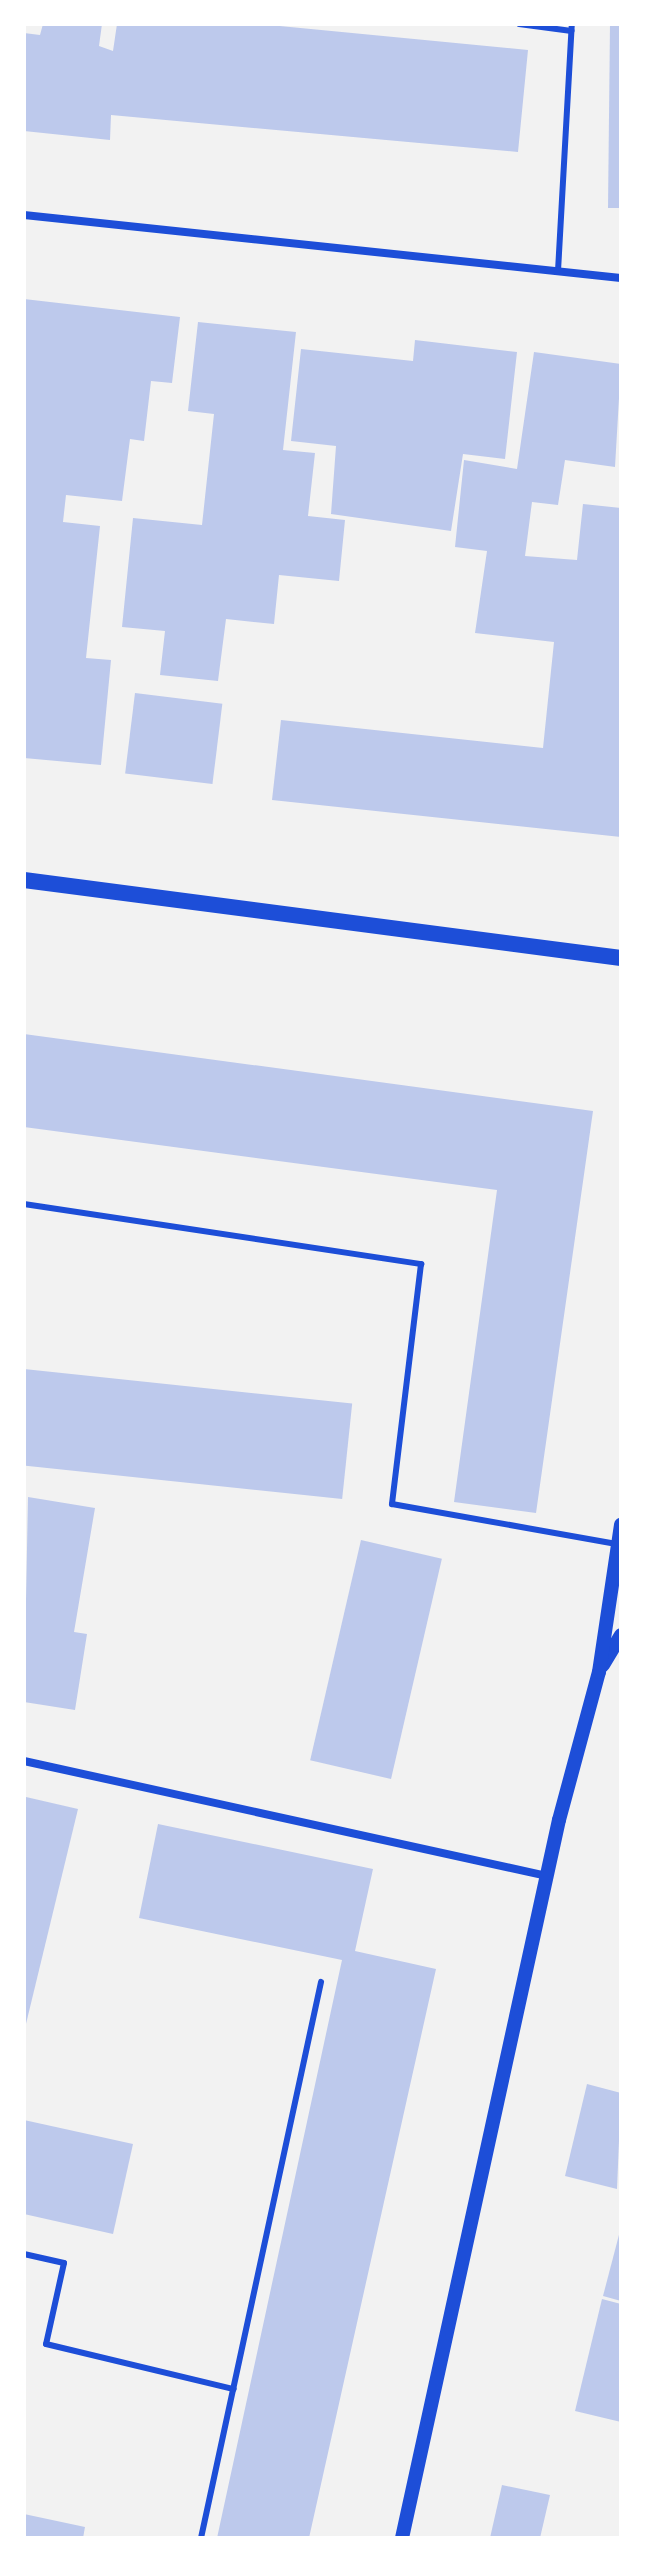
<!DOCTYPE html>
<html>
<head>
<meta charset="utf-8">
<style>
  body { margin:0 }
  #map { position:relative; width:645px; height:2562px; overflow:hidden; background:#f2f2f2; font-family:"Roboto Serif",serif }
  div>[style] { position:absolute }
  .building>* { inset:0; background:#bdc9ec; transform-origin:0 0 }
  .service>* { height:6px; margin:-3px; padding:0 3px; transform-origin:3px; border-radius:3px; background:#1d4ed8 }
  .minor>* { height:8px; margin:-4px; padding:0 4px; transform-origin:4px; border-radius:4px; background:#1d4ed8 }
  .tertiary>* { height:14px; margin:-7px; padding:0 7px; transform-origin:7px; border-radius:7px; background:#1d4ed8 }
  .secondary>* { height:16px; margin:-8px; padding:0 8px; transform-origin:8px; border-radius:8px; background:#1d4ed8 }
  span { translate:-50% -50%; white-space:nowrap; text-align:center; line-height:1.15; -webkit-text-stroke:8px #fff; paint-order:stroke }
  .frame { position:absolute; inset:0; border:26px solid #fff; pointer-events:none }
</style>
</head>
<body>
<div id="map">
  <div class="building">
    <div style="clip-path:polygon(43px 24px,102px 24px,99px 46px,113px 51px,117px 24px,259px 24px,528px 50px,518px 152px,111px 115px,110px 140px,24px 131px,24px 33px,40px 35px)"></div>
    <div style="clip-path:polygon(610px 24px,621px 24px,621px 208px,608px 208px)"></div>
    <div style="clip-path:polygon(24px 299px,180px 317px,172px 383px,151px 381px,144px 441px,130px 439px,122px 501px,66px 495px,63px 522px,100px 526px,86px 658px,111px 660px,101px 765px,24px 758px)"></div>
    <div style="clip-path:polygon(198px 322px,296px 332px,283px 450px,315px 453px,308px 516px,345px 520px,339px 581px,279px 575px,274px 624px,226px 619px,218px 681px,160px 675px,165px 631px,122px 627px,133px 518px,202px 525px,214px 414px,188px 411px)"></div>
    <div style="clip-path:polygon(415px 340px,517px 352px,505px 459px,463px 454px,451px 531px,331px 514px,336px 446px,291px 441px,301px 349px,413px 361px)"></div>
    <div style="clip-path:polygon(534px 352px,621px 364px,615px 467px,565px 460px,558px 505px,532px 502px,525px 556px,577px 560px,583px 504px,621px 508px,621px 837px,272px 800px,281px 720px,543px 748px,554px 642px,475px 633px,487px 551px,455px 547px,464px 460px,517px 469px)"></div>
    <div style="left:135px;top:693px;width:88px;height:81px;rotate:7deg"></div>
    <div style="clip-path:polygon(24px 1034px,593px 1111px,536px 1513px,454px 1502px,497px 1190px,24px 1127px)"></div>
    <div style="left:24px;top:1369px;width:330px;height:96px;rotate:6deg"></div>
    <div style="clip-path:polygon(28px 1497px,95px 1508px,74px 1632px,87px 1634px,75px 1710px,24px 1702px)"></div>
    <div style="left:361px;top:1540px;width:83px;height:226px;rotate:13deg"></div>
    <div style="clip-path:polygon(26px 1797px,78px 1809px,25px 2028px,24px 1806px)"></div>
    <div style="clip-path:polygon(158px 1824px,373px 1869px,355px 1951px,436px 1969px,309px 2538px,217px 2538px,342px 1960px,139px 1918px)"></div>
    <div style="clip-path:polygon(587px 2084px,621px 2093px,617px 2189px,565px 2176px)"></div>
    <div style="clip-path:polygon(24px 2120px,133px 2144px,113px 2234px,24px 2214px)"></div>
    <div style="clip-path:polygon(620px 2231px,621px 2231px,621px 2301px,603px 2296px)"></div>
    <div style="clip-path:polygon(602px 2299px,621px 2304px,621px 2422px,575px 2411px)"></div>
    <div style="clip-path:polygon(502px 2485px,550px 2495px,540px 2538px,490px 2538px)"></div>
    <div style="clip-path:polygon(24px 2514px,85px 2527px,83px 2538px,24px 2538px)"></div>
  </div>
  <div class="service">
    <div style="left:519px;top:24px;width:53px;rotate:7.5deg"></div>
    <div style="left:558px;top:271px;width:247px;rotate:-86.8deg"></div>
    <div style="left:24px;top:1204px;width:402px;rotate:8.6deg"></div>
    <div style="left:421px;top:1264px;width:242px;rotate:96.9deg"></div>
    <div style="left:392px;top:1504px;width:228px;rotate:10.1deg"></div>
    <div style="left:24px;top:2254px;width:41px;rotate:12.7deg"></div>
    <div style="left:64px;top:2263px;width:83px;rotate:102.5deg"></div>
    <div style="left:46px;top:2344px;width:193px;rotate:13.5deg"></div>
    <div style="left:201px;top:2538px;width:569px;rotate:-77.82deg"></div>
  </div>
  <div class="minor">
    <div style="left:24px;top:215px;width:600px;rotate:6.02deg"></div>
    <div style="left:24px;top:1761px;width:535px;rotate:12.4deg"></div>
  </div>
  <div class="tertiary">
    <div style="left:603px;top:1665px;width:35px;rotate:-59deg"></div>
    <div style="left:402px;top:2538px;width:735px;rotate:-77.67deg"></div>
    <div style="left:559px;top:1820px;width:153px;rotate:-74.9deg"></div>
    <div style="left:599px;top:1672px;width:149px;rotate:-81.5deg"></div>
  </div>
  <div class="secondary">
    <div style="left:24px;top:880px;width:602px;rotate:7.44deg"></div>
  </div>
  <div class="frame"></div>
</div>
</body>
</html>
